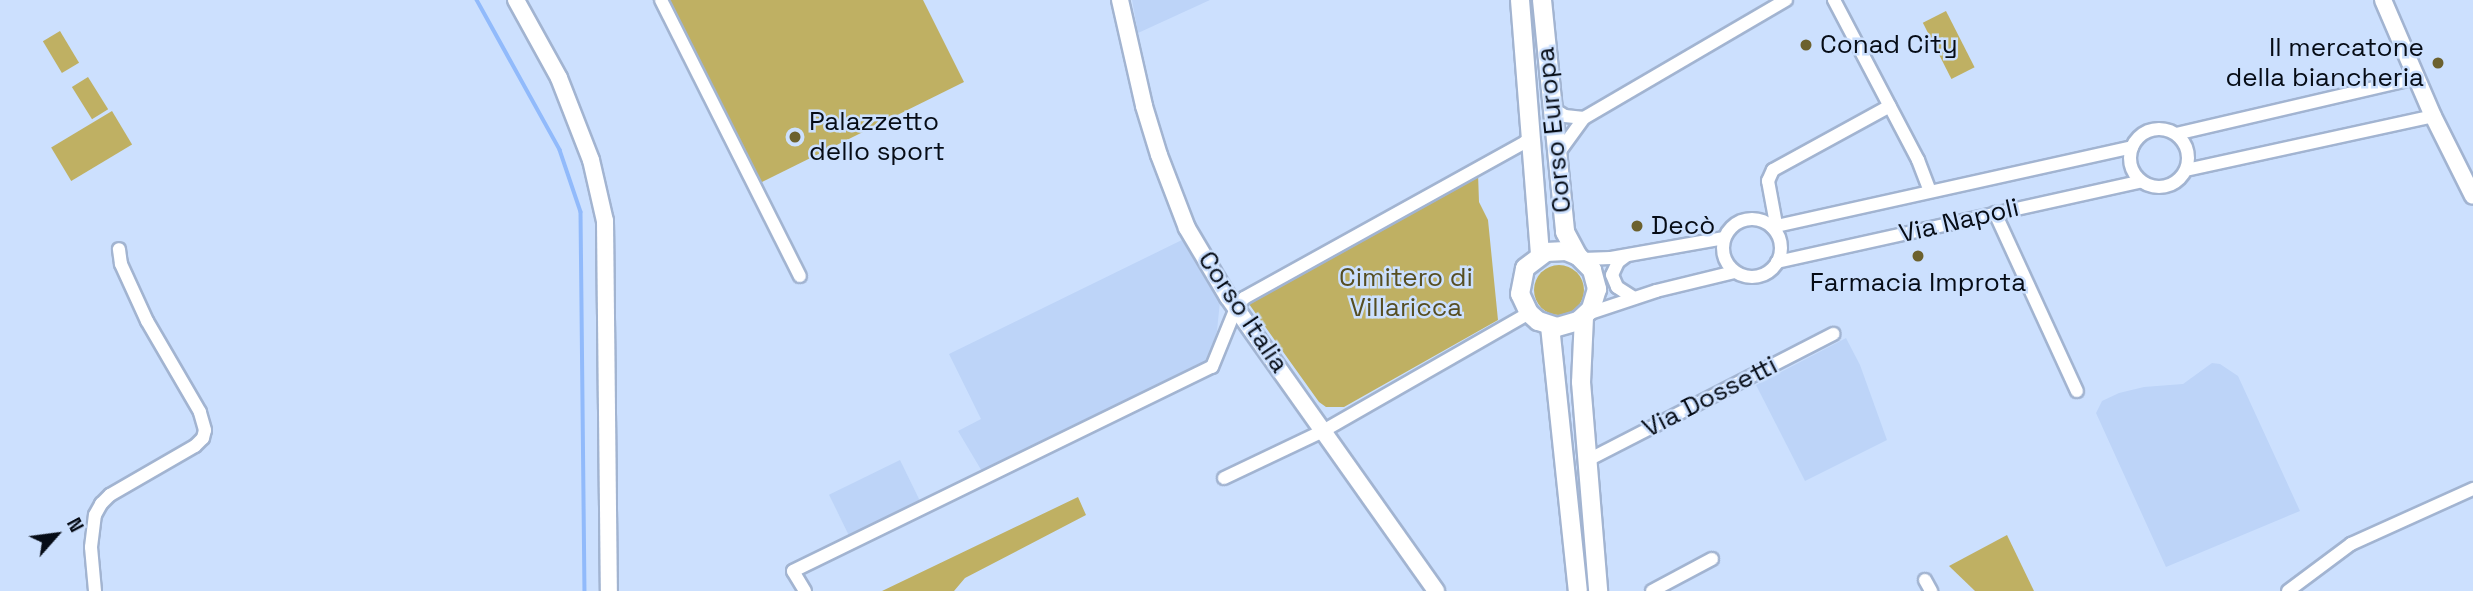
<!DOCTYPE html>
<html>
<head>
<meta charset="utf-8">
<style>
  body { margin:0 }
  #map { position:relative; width:2473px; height:591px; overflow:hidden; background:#cce0fe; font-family:"Space Grotesk",sans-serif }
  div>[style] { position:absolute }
  .built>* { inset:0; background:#bdd4f8; transform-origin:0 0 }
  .green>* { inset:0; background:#bfb063; transform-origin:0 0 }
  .round { border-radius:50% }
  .stream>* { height:3.5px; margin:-1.75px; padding:0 1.75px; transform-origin:1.75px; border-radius:1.75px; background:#91bafb }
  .roads { filter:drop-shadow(2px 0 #a2b4d1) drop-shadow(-2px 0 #a2b4d1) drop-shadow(0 2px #a2b4d1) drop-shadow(0 -2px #a2b4d1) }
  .street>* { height:12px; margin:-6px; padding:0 6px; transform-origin:6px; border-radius:6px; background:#fff }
  .street>.ring { margin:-6px; padding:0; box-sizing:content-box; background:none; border:12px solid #fff; border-radius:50% }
  .secondary>* { height:16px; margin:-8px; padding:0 8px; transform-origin:8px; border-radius:8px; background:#fff }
  .primary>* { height:18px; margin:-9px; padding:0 9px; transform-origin:9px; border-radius:9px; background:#fff }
  .dots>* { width:19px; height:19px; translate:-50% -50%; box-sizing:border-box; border:4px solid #cce0fe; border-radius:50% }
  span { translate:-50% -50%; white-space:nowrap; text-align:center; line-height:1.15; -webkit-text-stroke:5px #cce0fe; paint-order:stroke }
  .poi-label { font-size:26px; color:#060c16 }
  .left { translate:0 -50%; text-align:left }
  .right { translate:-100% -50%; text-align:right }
  .street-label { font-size:26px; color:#060c16 }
  .park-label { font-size:26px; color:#564e22 }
  .north { position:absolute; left:21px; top:500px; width:70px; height:70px; -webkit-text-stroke:5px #cce0fe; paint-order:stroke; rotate:62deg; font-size:19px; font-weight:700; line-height:28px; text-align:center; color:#060c16 }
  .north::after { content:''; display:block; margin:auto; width:24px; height:32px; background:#060c16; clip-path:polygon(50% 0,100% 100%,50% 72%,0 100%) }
</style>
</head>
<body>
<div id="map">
  <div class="built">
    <div style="clip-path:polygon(1132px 0,1210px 0,1138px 33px)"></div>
    <div style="clip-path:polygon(1186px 238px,1220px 301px,1217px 331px,1209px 357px,1202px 366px,983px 473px,958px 431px,981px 419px,949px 354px)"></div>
    <div style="clip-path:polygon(1846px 338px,1860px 365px,1887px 440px,1805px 481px,1756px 385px)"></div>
    <div style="clip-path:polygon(2212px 363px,2220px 364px,2238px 376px,2300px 511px,2166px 567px,2096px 413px,2102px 401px,2119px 393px,2144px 387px,2183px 384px)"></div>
    <div style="left:900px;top:460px;width:49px;height:79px;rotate:64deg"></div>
  </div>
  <div class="green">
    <div style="clip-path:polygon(667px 0,923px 0,964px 82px,760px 183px)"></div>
    <div style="left:1946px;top:11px;width:63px;height:26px;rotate:63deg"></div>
    <div style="left:60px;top:31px;width:37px;height:20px;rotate:59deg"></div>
    <div style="left:88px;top:77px;width:38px;height:19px;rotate:58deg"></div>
    <div style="left:112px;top:111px;width:39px;height:71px;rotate:59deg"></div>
    <div style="clip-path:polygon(1478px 173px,1479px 202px,1488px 220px,1498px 320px,1344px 407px,1326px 407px,1319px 402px,1249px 304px)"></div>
    <div class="round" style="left:1534px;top:265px;width:50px;height:50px"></div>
    <div style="clip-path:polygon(1078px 497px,1086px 515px,965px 578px,954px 591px,882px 591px)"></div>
    <div style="clip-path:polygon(2007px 535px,2034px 591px,1975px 591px,1949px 566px)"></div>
  </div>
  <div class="stream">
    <div style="left:477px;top:0;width:171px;rotate:61deg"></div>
    <div style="left:560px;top:150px;width:65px;rotate:71.3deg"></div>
    <div style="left:581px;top:212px;width:379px;rotate:89.4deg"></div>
  </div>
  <div class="roads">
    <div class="street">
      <div style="left:661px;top:0;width:309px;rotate:63.3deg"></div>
      <div style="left:1834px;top:0;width:181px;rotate:62.3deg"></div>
      <div style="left:1918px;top:160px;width:33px;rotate:69deg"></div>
      <div style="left:1552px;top:108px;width:15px;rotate:32deg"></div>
      <div style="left:1565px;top:116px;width:19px;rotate:6deg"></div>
      <div class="ring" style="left:2130px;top:129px;width:46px;height:46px"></div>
      <div style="left:2176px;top:134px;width:247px;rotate:-13.1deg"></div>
      <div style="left:1557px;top:155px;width:46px;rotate:-53.9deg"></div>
      <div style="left:1584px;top:118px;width:234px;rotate:-30.3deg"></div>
      <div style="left:2186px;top:170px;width:253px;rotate:-12.3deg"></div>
      <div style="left:1995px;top:213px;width:196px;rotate:65.3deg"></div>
      <div class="ring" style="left:1723px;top:219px;width:46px;height:46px"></div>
      <div style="left:1776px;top:224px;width:44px;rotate:-100.5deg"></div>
      <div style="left:1768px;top:181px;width:12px;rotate:-66deg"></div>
      <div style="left:1773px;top:170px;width:133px;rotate:-28.7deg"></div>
      <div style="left:1772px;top:227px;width:369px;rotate:-12.5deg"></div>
      <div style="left:1626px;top:256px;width:10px;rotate:143deg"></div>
      <div style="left:1618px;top:262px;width:14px;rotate:115deg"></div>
      <div style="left:1612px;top:275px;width:13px;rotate:67deg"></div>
      <div style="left:1617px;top:287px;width:20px;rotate:33deg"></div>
      <div style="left:1583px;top:259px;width:28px;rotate:-2deg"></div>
      <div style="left:1611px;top:258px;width:115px;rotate:-10deg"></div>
      <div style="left:1777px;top:262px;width:373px;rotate:-12.5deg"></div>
      <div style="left:1587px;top:314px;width:73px;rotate:-18.4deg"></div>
      <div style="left:1656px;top:291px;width:80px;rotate:-13.7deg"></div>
      <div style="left:1588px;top:460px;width:276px;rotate:-27.2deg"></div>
      <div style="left:1224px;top:478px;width:110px;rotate:-25.4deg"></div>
      <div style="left:1323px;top:431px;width:237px;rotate:-29.8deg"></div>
      <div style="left:1925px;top:580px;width:13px;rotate:61deg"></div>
      <div style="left:95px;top:591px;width:44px;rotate:-95.2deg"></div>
      <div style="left:91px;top:547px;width:32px;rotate:-83deg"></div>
      <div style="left:95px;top:515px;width:13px;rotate:-61deg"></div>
      <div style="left:101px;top:504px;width:13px;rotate:-45deg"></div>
      <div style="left:110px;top:495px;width:98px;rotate:-30deg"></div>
      <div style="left:195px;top:446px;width:11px;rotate:-45deg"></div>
      <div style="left:203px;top:438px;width:8px;rotate:-76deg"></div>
      <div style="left:205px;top:430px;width:19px;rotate:-106deg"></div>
      <div style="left:200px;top:412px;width:105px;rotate:-120.2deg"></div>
      <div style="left:147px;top:321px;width:63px;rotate:-114.5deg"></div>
      <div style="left:121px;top:264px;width:15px;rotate:-98deg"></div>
      <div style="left:805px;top:591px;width:23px;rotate:-121deg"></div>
      <div style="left:793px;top:571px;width:466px;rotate:-26deg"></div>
      <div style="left:1212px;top:367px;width:64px;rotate:-67.9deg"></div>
      <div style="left:1236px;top:308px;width:13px;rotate:-51deg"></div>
      <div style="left:1244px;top:298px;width:321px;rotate:-29deg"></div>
      <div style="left:1525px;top:142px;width:8px"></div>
      <div style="left:1652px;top:591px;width:68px;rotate:-28.1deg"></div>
      <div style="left:2288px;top:591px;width:79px;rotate:-36.7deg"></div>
      <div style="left:2351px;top:544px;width:134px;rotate:-24.3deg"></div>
    </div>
    <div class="secondary">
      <div style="left:516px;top:0;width:89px;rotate:61.1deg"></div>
      <div style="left:559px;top:78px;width:88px;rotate:68.7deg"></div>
      <div style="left:591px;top:160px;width:63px;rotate:77.1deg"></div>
      <div style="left:605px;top:221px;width:370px;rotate:89.4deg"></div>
      <div style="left:1120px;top:0;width:109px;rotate:77.2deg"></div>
      <div style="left:1144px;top:106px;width:51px;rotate:73deg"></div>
      <div style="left:1159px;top:155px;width:78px;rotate:69deg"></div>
      <div style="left:1187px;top:228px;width:80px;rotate:59.3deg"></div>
      <div style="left:1228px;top:297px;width:360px;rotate:54.7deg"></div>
      <div style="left:2383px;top:0;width:126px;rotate:66.7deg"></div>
      <div style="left:2433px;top:116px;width:89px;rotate:63.4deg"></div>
    </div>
    <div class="primary">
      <div style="left:1520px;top:0;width:256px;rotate:85.5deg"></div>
      <div style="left:1542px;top:0;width:233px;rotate:84.3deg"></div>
      <div style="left:1565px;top:232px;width:27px;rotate:62deg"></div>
      <div style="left:1578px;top:256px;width:20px;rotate:45deg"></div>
      <div style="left:1592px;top:270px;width:20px;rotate:75deg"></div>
      <div style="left:1597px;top:289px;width:21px;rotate:107deg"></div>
      <div style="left:1591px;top:309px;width:18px;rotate:137deg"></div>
      <div style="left:1578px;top:321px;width:22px;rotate:164deg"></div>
      <div style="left:1557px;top:327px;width:20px;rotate:-162deg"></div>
      <div style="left:1538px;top:321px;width:12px;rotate:-138deg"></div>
      <div style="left:1529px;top:313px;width:21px;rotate:-115deg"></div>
      <div style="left:1520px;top:294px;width:26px;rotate:-79deg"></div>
      <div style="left:1525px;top:268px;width:26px;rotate:-37deg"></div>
      <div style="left:1546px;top:252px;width:20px;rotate:-3deg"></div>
      <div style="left:1566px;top:251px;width:13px;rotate:23deg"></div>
      <div style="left:1584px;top:317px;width:65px;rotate:92.6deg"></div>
      <div style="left:1581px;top:382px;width:210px;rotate:85.3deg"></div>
      <div style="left:1550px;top:326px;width:266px;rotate:84deg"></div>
    </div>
  </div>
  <div class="dots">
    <div style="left:1806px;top:45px;background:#6c612e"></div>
    <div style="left:2438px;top:63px;background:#6c612e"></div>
    <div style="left:795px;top:137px;background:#6c612e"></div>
    <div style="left:1637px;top:226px;background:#6c612e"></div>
    <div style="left:1918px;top:256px;background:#6c612e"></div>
  </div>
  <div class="poi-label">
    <span class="left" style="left:1820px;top:45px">Conad City</span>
    <span class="right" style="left:2424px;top:63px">Il mercatone<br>della biancheria</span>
    <span class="left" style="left:809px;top:137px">Palazzetto<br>dello sport</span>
    <span class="left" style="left:1651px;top:226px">Decò</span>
    <span style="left:1918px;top:283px">Farmacia Improta</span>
  </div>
  <div class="street-label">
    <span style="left:1554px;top:130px;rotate:-96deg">Corso Europa</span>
    <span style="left:1959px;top:221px;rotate:-13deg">Via Napoli</span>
    <span style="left:1243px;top:312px;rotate:56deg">Corso Italia</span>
    <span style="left:1710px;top:397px;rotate:-27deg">Via Dossetti</span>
  </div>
  <div class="park-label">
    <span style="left:1406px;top:293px">Cimitero di<br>Villaricca</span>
  </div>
  <div class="north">N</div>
</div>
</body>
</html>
